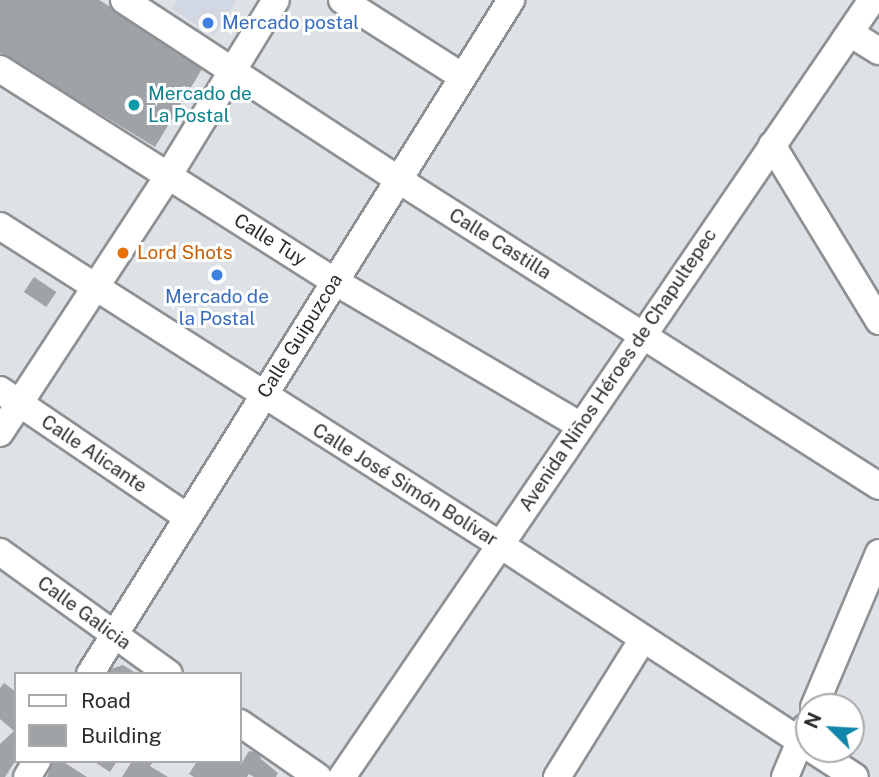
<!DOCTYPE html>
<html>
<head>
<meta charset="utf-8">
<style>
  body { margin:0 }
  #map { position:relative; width:879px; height:777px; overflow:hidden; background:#dee1e5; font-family:"Public Sans",sans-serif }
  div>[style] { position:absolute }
  .built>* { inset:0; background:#d1d8e3 }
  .building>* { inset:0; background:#9fa2a6; transform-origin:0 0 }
  .roads { filter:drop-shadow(2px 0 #8e9194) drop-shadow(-2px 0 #8e9194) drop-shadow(0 2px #8e9194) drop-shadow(0 -2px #8e9194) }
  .minor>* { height:26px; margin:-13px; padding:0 13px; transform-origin:13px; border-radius:13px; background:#fff }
  .dots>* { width:19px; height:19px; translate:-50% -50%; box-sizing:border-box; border:4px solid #fff; border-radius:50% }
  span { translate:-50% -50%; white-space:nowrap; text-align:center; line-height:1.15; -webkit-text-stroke:6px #fff; paint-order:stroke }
  .shop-label { font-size:19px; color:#366cbe }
  .left { translate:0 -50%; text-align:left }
  .culture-label { font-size:19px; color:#0d838f }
  .street-label { font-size:19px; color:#2a2b2c }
  .food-label { font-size:19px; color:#c56008 }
  .legend { position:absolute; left:14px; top:672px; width:228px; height:91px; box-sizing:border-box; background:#fff; border:2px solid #aaaaab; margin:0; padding:9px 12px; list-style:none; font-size:21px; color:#2a2b2c }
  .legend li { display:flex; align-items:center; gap:14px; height:35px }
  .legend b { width:35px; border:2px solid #aaaaab }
  .north { position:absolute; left:795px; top:693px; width:70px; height:70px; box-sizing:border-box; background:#fff; border:2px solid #aaaaab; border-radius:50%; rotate:294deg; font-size:19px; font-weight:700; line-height:28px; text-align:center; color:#2a2b2c }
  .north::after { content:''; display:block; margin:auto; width:24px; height:32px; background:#1086ab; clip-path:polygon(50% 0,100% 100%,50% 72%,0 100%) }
</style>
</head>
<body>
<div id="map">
  <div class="built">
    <div style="clip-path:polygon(178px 0,237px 0,214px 36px,172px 9px)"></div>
  </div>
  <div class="building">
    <div style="clip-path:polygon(0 0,99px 0,205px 64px,155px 147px,0 53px)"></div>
    <div style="left:34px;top:277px;width:27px;height:18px;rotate:34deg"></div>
    <div style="clip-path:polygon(123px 665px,137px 674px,108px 674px,111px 669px)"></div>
    <div style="clip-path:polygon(4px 683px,16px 692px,16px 760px,5px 777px,0 777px,0 744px,14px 731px,0 719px,0 688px)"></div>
    <div style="clip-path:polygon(249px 751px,259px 752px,261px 759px,278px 773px,276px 777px,254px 777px,249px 774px,247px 777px,194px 777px,189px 774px,196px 763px,194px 761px,237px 761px,241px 764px)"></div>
    <div style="clip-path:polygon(53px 761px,62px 761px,87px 777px,47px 777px)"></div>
    <div style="clip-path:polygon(93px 761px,117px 761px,110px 772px)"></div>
    <div style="clip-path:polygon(132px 761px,154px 761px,150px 766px,168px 777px,122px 777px)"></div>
  </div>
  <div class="roads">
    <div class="minor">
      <div style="left:124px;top:0;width:329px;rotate:33.2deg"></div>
      <div style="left:399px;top:180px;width:569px;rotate:32.52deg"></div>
      <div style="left:342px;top:0;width:143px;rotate:32.5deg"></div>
      <div style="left:850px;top:33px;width:34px;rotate:32deg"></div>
      <div style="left:0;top:69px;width:396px;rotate:32.4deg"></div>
      <div style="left:334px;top:281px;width:284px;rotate:30.4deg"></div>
      <div style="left:772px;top:145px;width:206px;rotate:58.7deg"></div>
      <div style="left:0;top:226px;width:592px;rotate:32.51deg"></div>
      <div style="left:499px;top:544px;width:371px;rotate:33.2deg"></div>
      <div style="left:0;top:390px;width:227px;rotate:34.2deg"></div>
      <div style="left:0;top:433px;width:307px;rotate:-56.8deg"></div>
      <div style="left:168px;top:176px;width:206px;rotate:-58.5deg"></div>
      <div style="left:0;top:552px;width:208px;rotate:35.8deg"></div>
      <div style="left:90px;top:674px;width:795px;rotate:-58.01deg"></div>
      <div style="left:814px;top:707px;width:167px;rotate:-67.1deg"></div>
      <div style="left:240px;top:723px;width:95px;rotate:34.7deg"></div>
      <div style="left:812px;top:749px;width:51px;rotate:33.1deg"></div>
      <div style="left:27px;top:777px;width:19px;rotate:-58deg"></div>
      <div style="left:342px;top:777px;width:941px;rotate:-55.7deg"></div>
      <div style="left:557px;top:777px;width:163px;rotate:-58.1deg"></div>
      <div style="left:785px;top:777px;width:54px;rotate:-67.2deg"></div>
    </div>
  </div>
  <div class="dots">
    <div style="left:208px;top:23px;background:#3f7fe0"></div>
    <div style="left:134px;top:105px;background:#0f9aa8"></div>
    <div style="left:123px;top:253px;background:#e8710a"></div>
    <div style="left:217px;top:275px;background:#3f7fe0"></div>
  </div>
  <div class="shop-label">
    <span class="left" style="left:222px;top:23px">Mercado postal</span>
    <span style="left:217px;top:308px">Mercado de<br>la Postal</span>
  </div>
  <div class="culture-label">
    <span class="left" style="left:148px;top:105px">Mercado de<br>La Postal</span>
  </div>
  <div class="street-label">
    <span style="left:270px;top:240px;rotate:32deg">Calle Tuy</span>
    <span style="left:500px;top:244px;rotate:32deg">Calle Castilla</span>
    <span style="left:300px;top:336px;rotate:-58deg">Calle Guipuzcoa</span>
    <span style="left:618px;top:370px;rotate:-56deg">Avenida Niños Héroes de Chapultepec</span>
    <span style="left:94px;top:454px;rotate:34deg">Calle Alicante</span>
    <span style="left:405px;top:485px;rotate:32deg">Calle José Simón Bolívar</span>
    <span style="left:84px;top:613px;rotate:36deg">Calle Galicia</span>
  </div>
  <div class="food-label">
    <span class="left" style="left:137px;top:253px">Lord Shots</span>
  </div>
  <ul class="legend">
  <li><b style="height:9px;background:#fff"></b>Road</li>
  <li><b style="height:19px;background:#9fa2a6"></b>Building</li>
  </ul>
  <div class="north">N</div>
</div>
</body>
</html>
